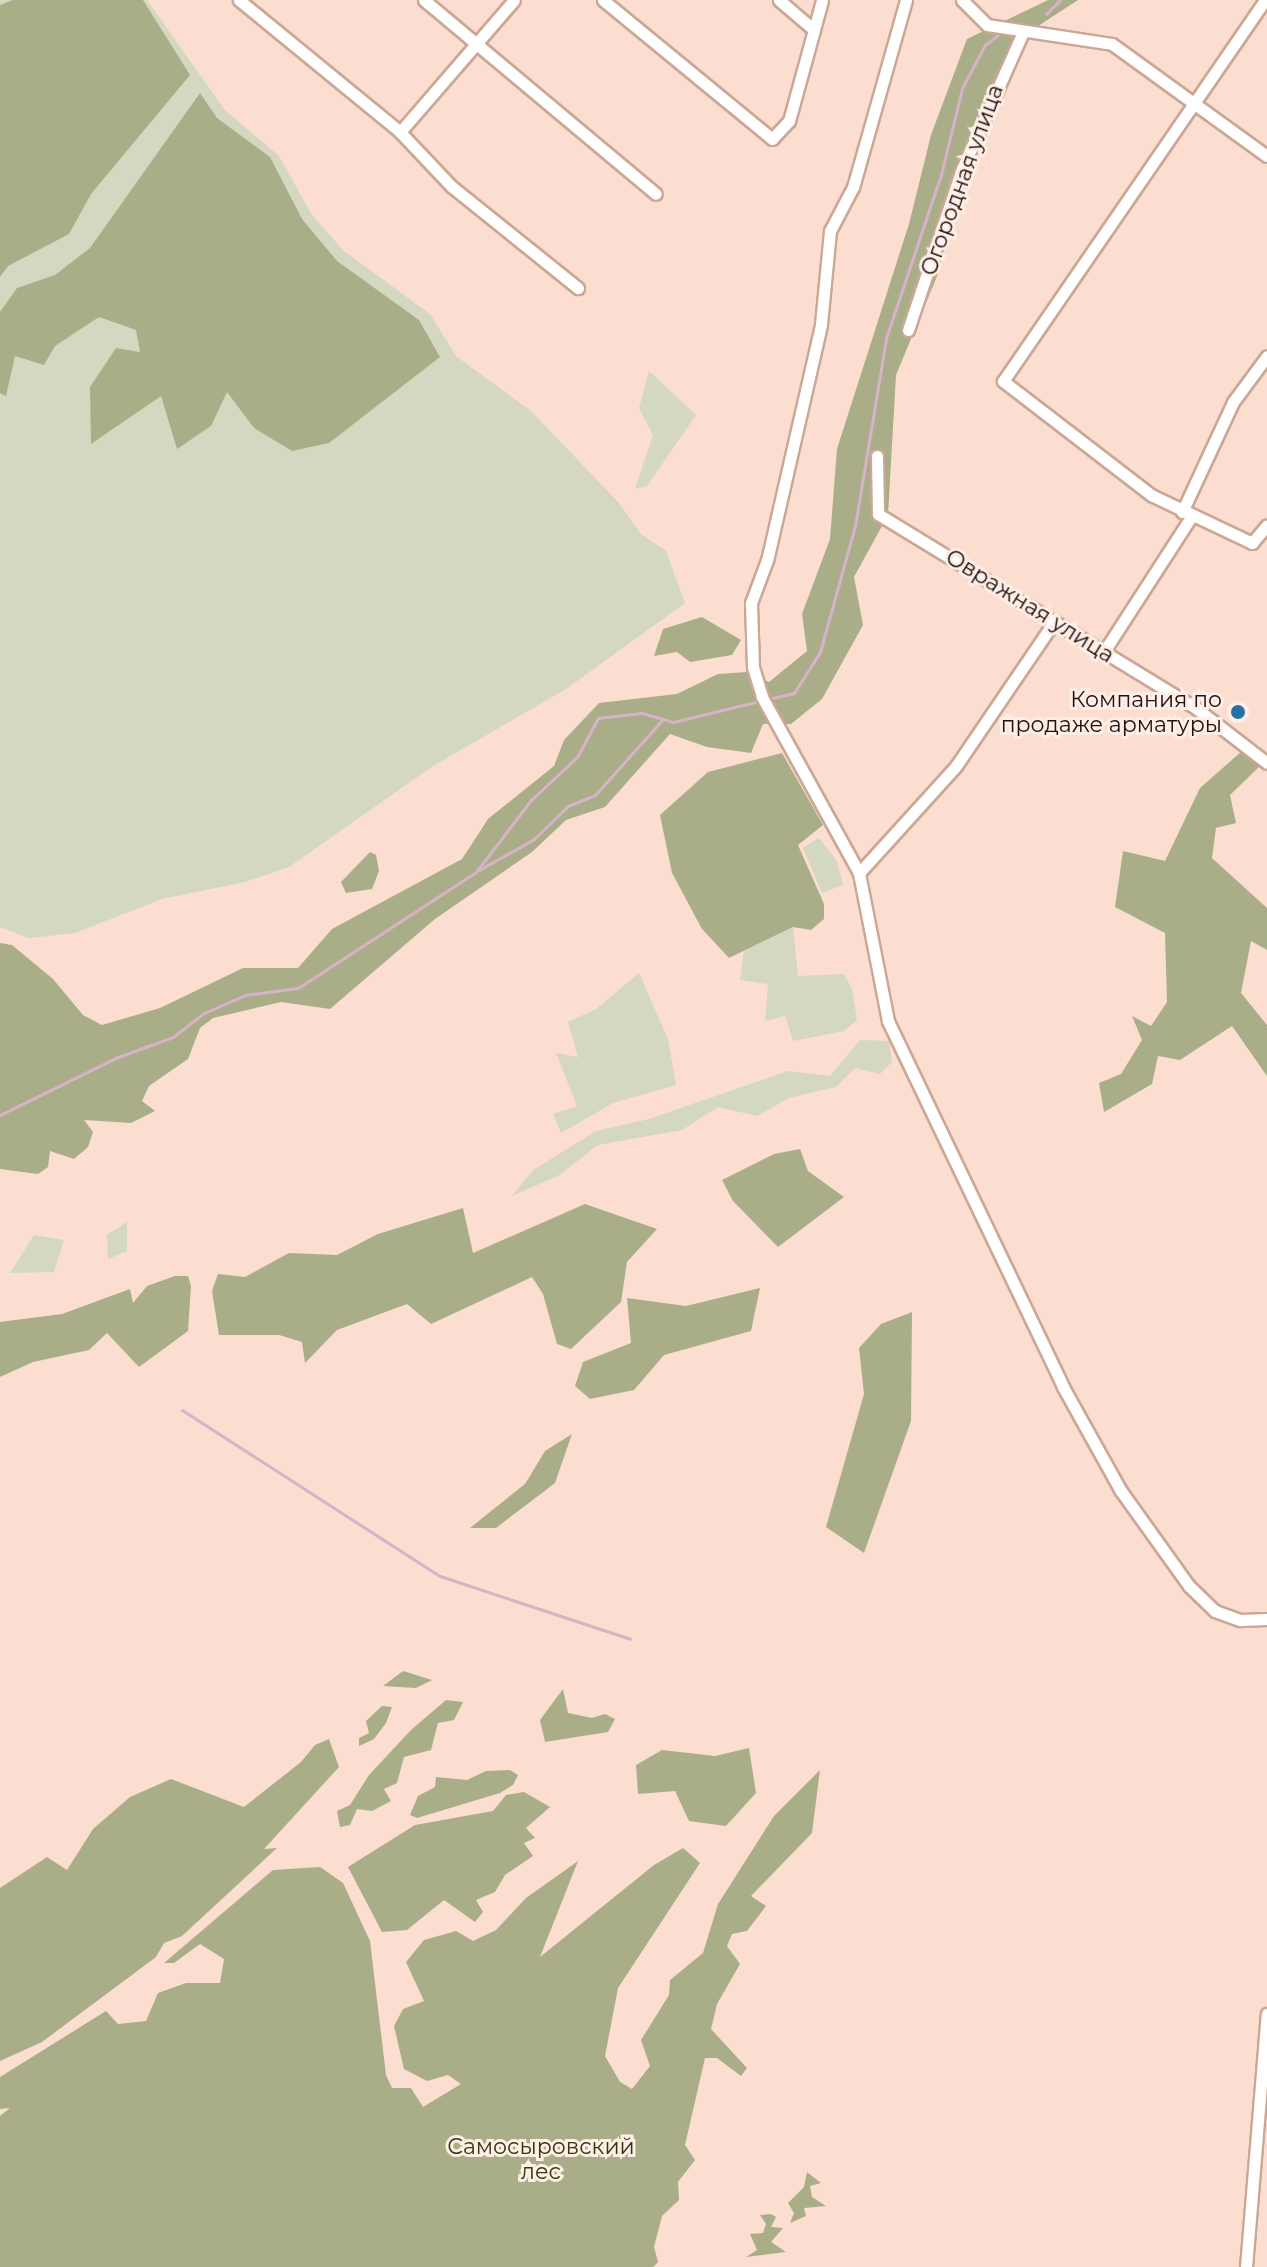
<!DOCTYPE html>
<html>
<head>
<meta charset="utf-8">
<style>
  body { margin:0 }
  #map { position:relative; width:1267px; height:2267px; overflow:hidden; background:#fbdecf; font-family:Montserrat,sans-serif }
  div>[style] { position:absolute }
  .green>* { inset:0; background:#d4d8c0 }
  .forest>* { inset:0; background:#a9ae89 }
  .stream>* { height:3px; margin:-1.5px; padding:0 1.5px; transform-origin:1.5px; border-radius:1.5px; background:#d7b3c8 }
  .roads { filter:drop-shadow(2px 0 #cba796) drop-shadow(-2px 0 #cba796) drop-shadow(0 2px #cba796) drop-shadow(0 -2px #cba796) }
  .minor>* { height:11px; margin:-5.5px; padding:0 5.5px; transform-origin:5.5px; border-radius:5.5px; background:#fff }
  .dots>* { width:22px; height:22px; translate:-50% -50%; box-sizing:border-box; border:4px solid #feeee7; border-radius:50% }
  span { translate:-50% -50%; white-space:nowrap; text-align:center; line-height:1.15; -webkit-text-stroke:6px #feeee7; paint-order:stroke }
  .street-label { font-size:22px; color:#1f130d }
  .poi-label { font-size:22px; color:#1f130d }
  .right { translate:-100% -50%; text-align:right }
  .park-label { font-size:22px; color:#34380a }
</style>
</head>
<body>
<div id="map">
  <div class="green">
    <div style="clip-path:polygon(0 0,147px 0,225px 110px,279px 156px,312px 215px,344px 251px,430px 314px,456px 356px,531px 411px,619px 503px,641px 534px,666px 551px,685px 603px,566px 689px,433px 766px,289px 867px,245px 882px,162px 899px,75px 933px,29px 938px,0 927px)"></div>
    <div style="clip-path:polygon(649px 371px,696px 415px,647px 486px,635px 489px,653px 435px,639px 408px)"></div>
    <div style="clip-path:polygon(819px 838px,837px 861px,843px 885px,822px 893px,803px 848px)"></div>
    <div style="clip-path:polygon(793px 927px,798px 976px,844px 974px,852px 989px,857px 1020px,844px 1031px,793px 1041px,785px 1016px,765px 1021px,768px 984px,740px 980px,744px 951px)"></div>
    <div style="clip-path:polygon(639px 973px,668px 1039px,676px 1085px,613px 1103px,561px 1133px,553px 1114px,577px 1106px,556px 1053px,578px 1057px,568px 1022px,596px 1009px)"></div>
    <div style="clip-path:polygon(860px 1040px,889px 1041px,892px 1062px,880px 1074px,855px 1068px,836px 1087px,789px 1098px,757px 1116px,718px 1107px,682px 1130px,598px 1145px,558px 1176px,512px 1196px,533px 1170px,596px 1131px,649px 1119px,788px 1071px,830px 1076px)"></div>
    <div style="clip-path:polygon(127px 1222px,127px 1251px,108px 1259px,107px 1235px)"></div>
    <div style="clip-path:polygon(34px 1235px,64px 1240px,54px 1272px,10px 1273px)"></div>
  </div>
  <div class="forest">
    <div style="clip-path:polygon(13px 0,143px 0,190px 75px,91px 194px,69px 234px,8px 266px,0 277px,0 5px)"></div>
    <div style="clip-path:polygon(1048px 0,1078px 0,1012px 43px,962px 176px,938px 274px,896px 375px,888px 515px,854px 577px,863px 625px,822px 699px,791px 724px,763px 724px,751px 753px,707px 747px,670px 734px,605px 807px,566px 820px,532px 852px,435px 919px,330px 1009px,281px 1002px,213px 1018px,200px 1028px,188px 1059px,149px 1086px,142px 1101px,155px 1111px,131px 1123px,84px 1120px,93px 1132px,88px 1147px,74px 1159px,50px 1151px,48px 1167px,38px 1174px,0 1169px,0 943px,12px 945px,53px 979px,83px 1015px,102px 1025px,160px 1008px,243px 968px,298px 968px,332px 929px,462px 859px,488px 819px,554px 766px,564px 740px,599px 703px,677px 694px,718px 674px,747px 672px,769px 682px,807px 651px,802px 614px,830px 539px,837px 449px,909px 224px,931px 135px,967px 39px)"></div>
    <div style="clip-path:polygon(200px 93px,217px 118px,270px 157px,302px 219px,337px 261px,419px 320px,440px 357px,329px 443px,292px 451px,254px 428px,227px 392px,211px 426px,177px 449px,161px 396px,91px 444px,90px 387px,116px 348px,140px 352px,136px 330px,99px 317px,55px 346px,44px 365px,15px 356px,6px 396px,0 393px,0 312px,17px 288px,55px 275px,90px 248px)"></div>
    <div style="clip-path:polygon(702px 617px,741px 640px,732px 655px,690px 662px,677px 652px,654px 656px,663px 629px)"></div>
    <div style="clip-path:polygon(1241px 752px,1261px 765px,1230px 795px,1236px 823px,1216px 828px,1212px 858px,1267px 908px,1267px 950px,1251px 941px,1241px 993px,1267px 1025px,1267px 1076px,1232px 1026px,1180px 1060px,1158px 1056px,1152px 1084px,1104px 1112px,1099px 1083px,1121px 1074px,1142px 1040px,1132px 1016px,1151px 1026px,1167px 1002px,1165px 933px,1115px 907px,1123px 851px,1165px 861px,1200px 788px)"></div>
    <div style="clip-path:polygon(782px 753px,823px 825px,798px 845px,824px 904px,824px 919px,811px 930px,793px 927px,729px 958px,702px 929px,672px 873px,660px 815px,708px 772px)"></div>
    <div style="clip-path:polygon(370px 852px,376px 855px,379px 871px,372px 889px,346px 893px,341px 882px)"></div>
    <div style="clip-path:polygon(800px 1149px,808px 1171px,844px 1197px,778px 1247px,733px 1201px,722px 1180px,774px 1154px)"></div>
    <div style="clip-path:polygon(585px 1204px,657px 1229px,627px 1262px,621px 1302px,571px 1349px,557px 1344px,543px 1294px,532px 1277px,431px 1324px,407px 1304px,337px 1330px,305px 1363px,302px 1342px,279px 1335px,219px 1335px,212px 1291px,218px 1274px,245px 1277px,289px 1253px,337px 1255px,378px 1234px,463px 1208px,473px 1253px)"></div>
    <div style="clip-path:polygon(175px 1276px,188px 1276px,191px 1286px,188px 1331px,139px 1367px,107px 1333px,89px 1350px,33px 1362px,0 1377px,0 1322px,62px 1314px,130px 1289px,133px 1303px,147px 1286px)"></div>
    <div style="clip-path:polygon(760px 1288px,751px 1331px,664px 1355px,634px 1390px,590px 1399px,575px 1386px,583px 1362px,631px 1343px,627px 1298px,686px 1306px)"></div>
    <div style="clip-path:polygon(912px 1312px,911px 1421px,864px 1553px,826px 1527px,864px 1394px,859px 1348px,881px 1324px)"></div>
    <div style="clip-path:polygon(572px 1434px,555px 1483px,496px 1528px,470px 1528px,525px 1484px,545px 1451px)"></div>
    <div style="clip-path:polygon(403px 1671px,432px 1680px,416px 1688px,383px 1686px)"></div>
    <div style="clip-path:polygon(563px 1689px,568px 1713px,592px 1718px,605px 1714px,615px 1719px,608px 1732px,545px 1742px,540px 1720px)"></div>
    <div style="clip-path:polygon(446px 1700px,463px 1702px,454px 1720px,438px 1723px,431px 1750px,404px 1757px,397px 1783px,384px 1789px,391px 1801px,372px 1811px,357px 1809px,350px 1825px,340px 1827px,337px 1811px,350px 1805px,369px 1775px,411px 1730px)"></div>
    <div style="clip-path:polygon(382px 1706px,392px 1707px,386px 1723px,374px 1739px,359px 1746px,359px 1738px,369px 1733px,366px 1721px)"></div>
    <div style="clip-path:polygon(329px 1739px,339px 1767px,264px 1849px,277px 1848px,182px 1936px,164px 1943px,156px 1957px,42px 2042px,0 2061px,0 1888px,47px 1857px,67px 1870px,93px 1829px,130px 1797px,171px 1779px,244px 1807px,301px 1762px,315px 1745px)"></div>
    <div style="clip-path:polygon(749px 1748px,756px 1793px,726px 1826px,689px 1821px,675px 1791px,638px 1794px,636px 1765px,662px 1750px,715px 1756px)"></div>
    <div style="clip-path:polygon(510px 1770px,518px 1775px,513px 1785px,500px 1793px,417px 1818px,410px 1815px,418px 1796px,435px 1787px,436px 1777px,467px 1780px,486px 1771px)"></div>
    <div style="clip-path:polygon(820px 1770px,812px 1833px,751px 1896px,766px 1906px,747px 1931px,732px 1934px,727px 1946px,740px 1964px,717px 2004px,711px 2029px,747px 2068px,741px 2076px,717px 2058px,705px 2058px,685px 2145px,695px 2160px,678px 2182px,679px 2200px,662px 2216px,654px 2247px,658px 2262px,653px 2267px,0 2267px,0 2116px,10px 2108px,0 2109px,0 2077px,106px 2011px,118px 2024px,146px 2021px,158px 1993px,186px 1983px,220px 1983px,224px 1959px,200px 1944px,174px 1963px,164px 1963px,273px 1870px,320px 1867px,343px 1883px,370px 1941px,386px 2075px,392px 2088px,411px 2088px,423px 2107px,461px 2084px,448px 2075px,427px 2081px,404px 2069px,394px 2026px,403px 2009px,424px 2001px,406px 1962px,424px 1940px,456px 1931px,473px 1941px,496px 1930px,526px 1898px,578px 1861px,540px 1957px,654px 1865px,683px 1848px,700px 1863px,618px 1988px,605px 2056px,620px 2082px,632px 2089px,650px 2066px,641px 2040px,669px 1995px,670px 1980px,703px 1953px,718px 1904px,774px 1816px)"></div>
    <div style="clip-path:polygon(524px 1792px,550px 1807px,526px 1828px,535px 1838px,524px 1843px,533px 1856px,505px 1875px,495px 1892px,476px 1900px,483px 1912px,475px 1922px,444px 1900px,407px 1930px,382px 1932px,348px 1867px,415px 1825px,493px 1811px,506px 1795px)"></div>
    <div style="clip-path:polygon(807px 2172px,821px 2183px,810px 2186px,812px 2197px,826px 2206px,804px 2208px,806px 2216px,790px 2223px,794px 2213px,788px 2203px,804px 2187px)"></div>
    <div style="clip-path:polygon(771px 2214px,776px 2217px,771px 2227px,783px 2228px,771px 2242px,786px 2252px,746px 2257px,757px 2250px,750px 2234px,763px 2233px,766px 2224px,760px 2215px)"></div>
  </div>
  <div class="stream">
    <div style="left:1046px;top:14px;width:20px;rotate:-45deg"></div>
    <div style="left:768px;top:699px;width:27px;rotate:-13deg"></div>
    <div style="left:794px;top:693px;width:49px;rotate:-57.6deg"></div>
    <div style="left:820px;top:652px;width:131px;rotate:-74.5deg"></div>
    <div style="left:855px;top:526px;width:191px;rotate:-80.6deg"></div>
    <div style="left:886px;top:338px;width:172px;rotate:-71.4deg"></div>
    <div style="left:941px;top:175px;width:89px;rotate:-76.4deg"></div>
    <div style="left:962px;top:88px;width:49px;rotate:-61.9deg"></div>
    <div style="left:985px;top:45px;width:16px;rotate:-38deg"></div>
    <div style="left:479px;top:870px;width:63px;rotate:-29.4deg"></div>
    <div style="left:534px;top:839px;width:47px;rotate:-44.1deg"></div>
    <div style="left:568px;top:806px;width:29px;rotate:-22deg"></div>
    <div style="left:595px;top:795px;width:101px;rotate:-48.2deg"></div>
    <div style="left:0;top:1115px;width:131px;rotate:-26.2deg"></div>
    <div style="left:118px;top:1057px;width:59px;rotate:-20deg"></div>
    <div style="left:173px;top:1037px;width:37px;rotate:-38deg"></div>
    <div style="left:202px;top:1014px;width:47px;rotate:-23.8deg"></div>
    <div style="left:245px;top:995px;width:53px;rotate:-7.5deg"></div>
    <div style="left:298px;top:988px;width:212px;rotate:-33.1deg"></div>
    <div style="left:476px;top:872px;width:91px;rotate:-52.6deg"></div>
    <div style="left:531px;top:800px;width:63px;rotate:-43.1deg"></div>
    <div style="left:577px;top:757px;width:44px;rotate:-61.7deg"></div>
    <div style="left:598px;top:718px;width:44px;rotate:-6.5deg"></div>
    <div style="left:642px;top:713px;width:32px;rotate:16deg"></div>
    <div style="left:673px;top:722px;width:89px;rotate:-13.6deg"></div>
    <div style="left:182px;top:1410px;width:307px;rotate:32.8deg"></div>
    <div style="left:440px;top:1576px;width:200px;rotate:18.3deg"></div>
  </div>
  <div class="roads">
    <div class="minor">
      <div style="left:239px;top:0;width:208px;rotate:39.3deg"></div>
      <div style="left:400px;top:132px;width:74px;rotate:46.6deg"></div>
      <div style="left:451px;top:186px;width:163px;rotate:38.8deg"></div>
      <div style="left:424px;top:0;width:302px;rotate:39.9deg"></div>
      <div style="left:603px;top:0;width:219px;rotate:39.4deg"></div>
      <div style="left:772px;top:139px;width:25px;rotate:-47deg"></div>
      <div style="left:789px;top:121px;width:125px;rotate:-74.7deg"></div>
      <div style="left:779px;top:0;width:46px;rotate:40.6deg"></div>
      <div style="left:906px;top:0;width:194px;rotate:105.8deg"></div>
      <div style="left:853px;top:187px;width:50px;rotate:117.6deg"></div>
      <div style="left:830px;top:231px;width:94px;rotate:95.5deg"></div>
      <div style="left:821px;top:325px;width:241px;rotate:102.9deg"></div>
      <div style="left:767px;top:560px;width:46px;rotate:110.4deg"></div>
      <div style="left:751px;top:603px;width:64px;rotate:88.2deg"></div>
      <div style="left:753px;top:667px;width:31px;rotate:73deg"></div>
      <div style="left:762px;top:697px;width:201px;rotate:61.1deg"></div>
      <div style="left:859px;top:873px;width:151px;rotate:78.9deg"></div>
      <div style="left:888px;top:1021px;width:406px;rotate:64.4deg"></div>
      <div style="left:1063px;top:1387px;width:119px;rotate:60.9deg"></div>
      <div style="left:1121px;top:1491px;width:117px;rotate:54.4deg"></div>
      <div style="left:1189px;top:1586px;width:36px;rotate:44deg"></div>
      <div style="left:1215px;top:1611px;width:27px;rotate:20deg"></div>
      <div style="left:1240px;top:1620px;width:27px;rotate:-2deg"></div>
      <div style="left:962px;top:0;width:35px;rotate:45deg"></div>
      <div style="left:987px;top:25px;width:126px;rotate:8.6deg"></div>
      <div style="left:1112px;top:44px;width:191px;rotate:35.9deg"></div>
      <div style="left:1265px;top:0;width:462px;rotate:124.5deg"></div>
      <div style="left:1003px;top:381px;width:187px;rotate:37.6deg"></div>
      <div style="left:1151px;top:495px;width:112px;rotate:25.4deg"></div>
      <div style="left:1252px;top:543px;width:23px;rotate:-50deg"></div>
      <div style="left:400px;top:132px;width:174px;rotate:-49.2deg"></div>
      <div style="left:908px;top:330px;width:170px;rotate:-71.5deg"></div>
      <div style="left:962px;top:169px;width:148px;rotate:-66deg"></div>
      <div style="left:877px;top:456px;width:58px;rotate:89deg"></div>
      <div style="left:878px;top:514px;width:374px;rotate:31.4deg"></div>
      <div style="left:1197px;top:709px;width:88px;rotate:37.6deg"></div>
      <div style="left:1182px;top:512px;width:121px;rotate:-65.1deg"></div>
      <div style="left:1233px;top:402px;width:57px;rotate:-53.5deg"></div>
      <div style="left:1103px;top:653px;width:162px;rotate:-57.1deg"></div>
      <div style="left:859px;top:873px;width:144px;rotate:-47.8deg"></div>
      <div style="left:956px;top:766px;width:174px;rotate:-55.8deg"></div>
      <div style="left:1246px;top:2267px;width:254px;rotate:-85.3deg"></div>
    </div>
  </div>
  <div class="dots">
    <div style="left:1238px;top:712px;background:#2771a4"></div>
  </div>
  <div class="street-label">
    <span style="left:962px;top:180px;rotate:-70deg">Огородная улица</span>
    <span style="left:1030px;top:606px;rotate:32deg">Овражная улица</span>
  </div>
  <div class="poi-label">
    <span class="right" style="left:1222px;top:712px">Компания по<br>продаже арматуры</span>
  </div>
  <div class="park-label">
    <span style="left:541px;top:2159px">Самосыровский<br>лес</span>
  </div>
</div>
</body>
</html>
